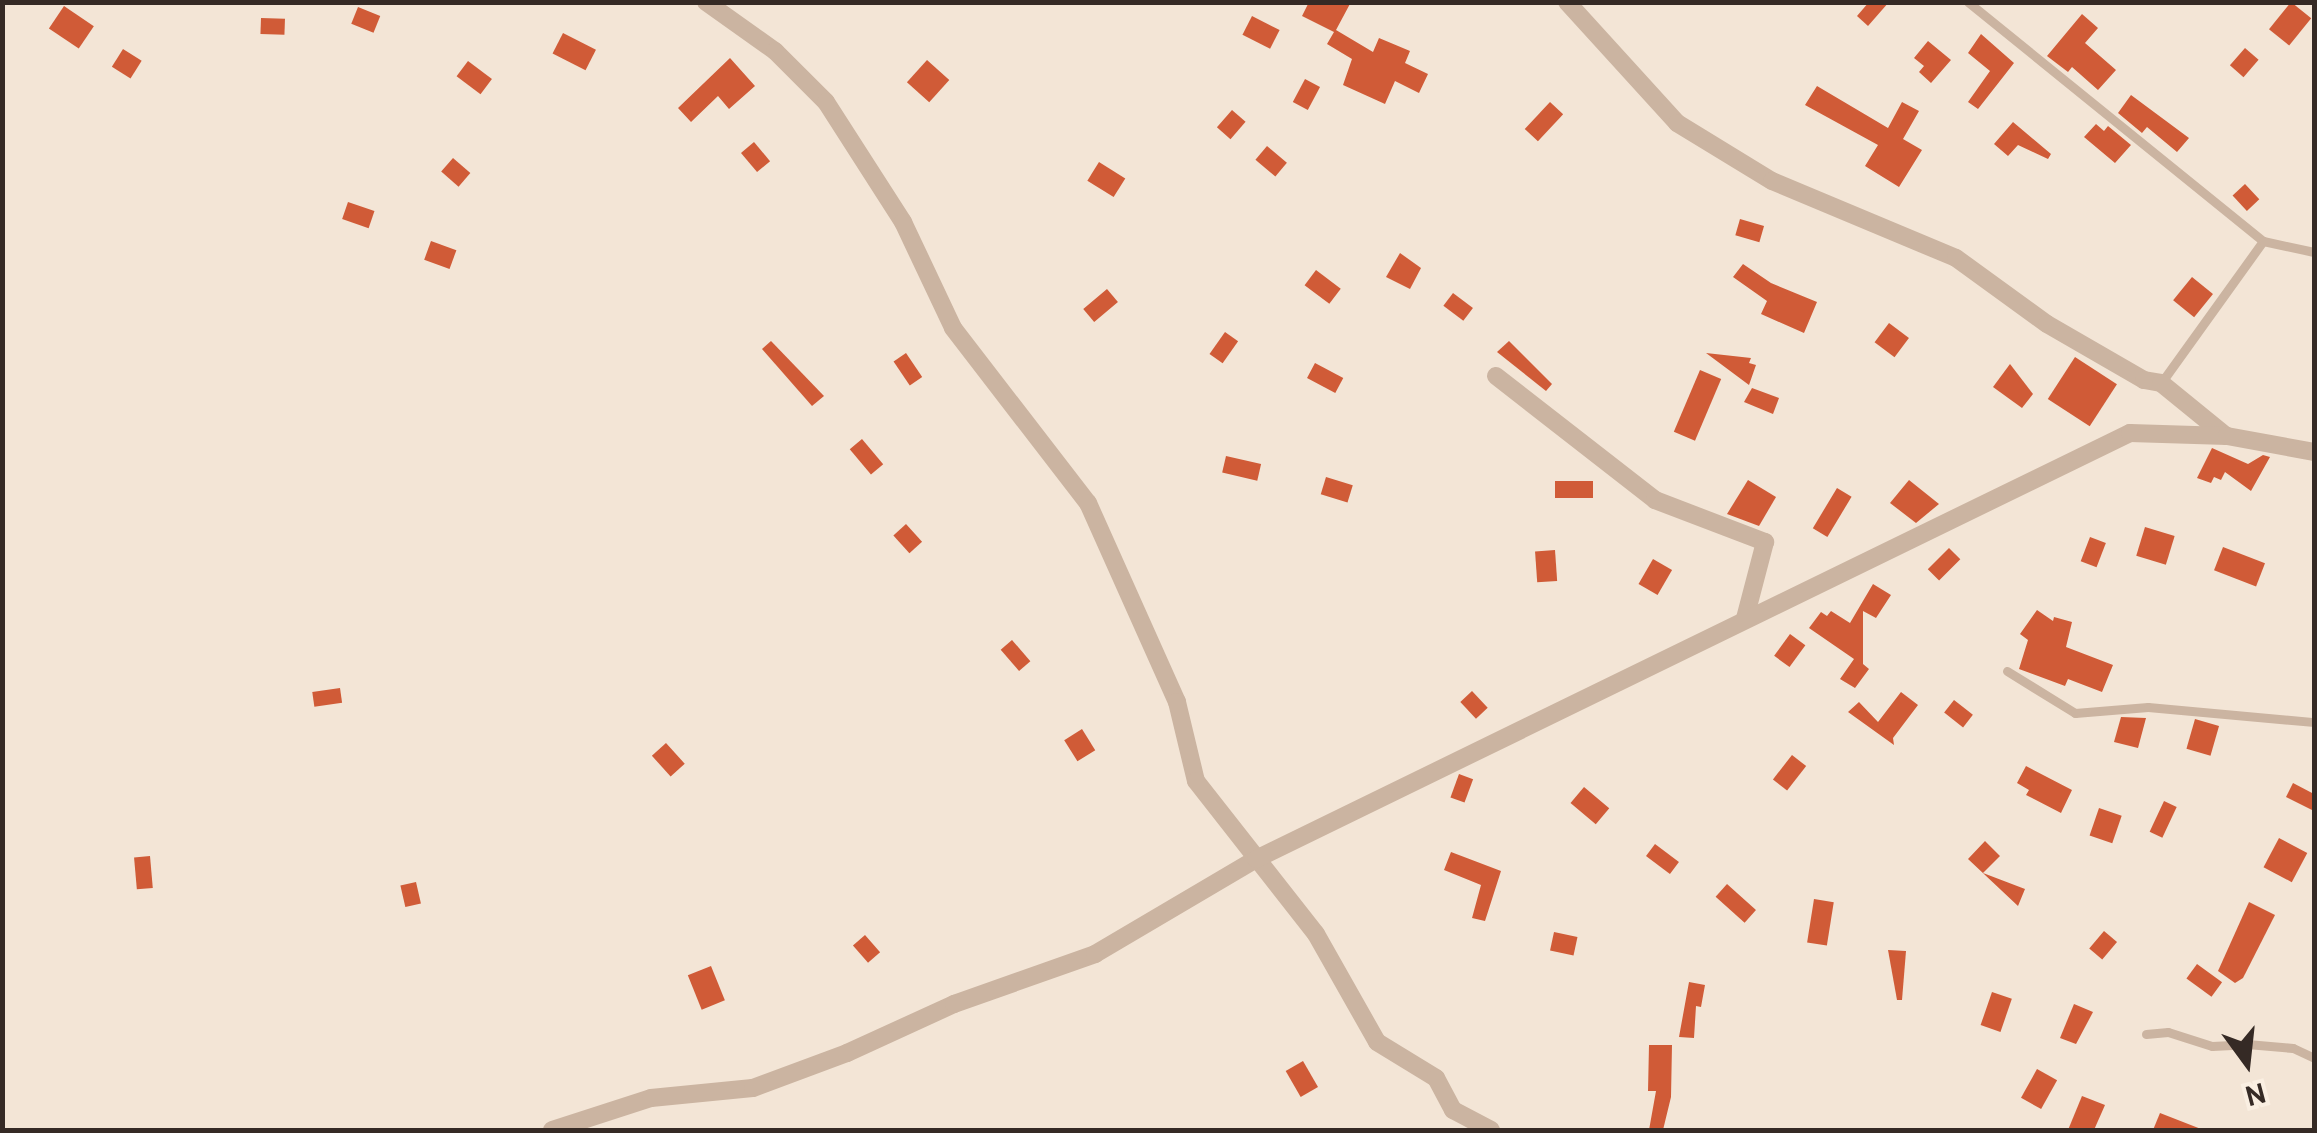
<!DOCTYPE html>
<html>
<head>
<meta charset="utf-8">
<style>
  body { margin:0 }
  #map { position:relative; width:2317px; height:1133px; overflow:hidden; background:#f3e5d6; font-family:Overpass,sans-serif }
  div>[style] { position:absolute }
  .building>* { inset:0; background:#d05b37; transform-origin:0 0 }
  .service>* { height:9px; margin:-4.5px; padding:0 4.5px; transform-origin:4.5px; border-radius:4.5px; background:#cbb4a1 }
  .minor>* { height:18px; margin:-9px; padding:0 9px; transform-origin:9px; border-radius:9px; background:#cbb4a1 }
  span { translate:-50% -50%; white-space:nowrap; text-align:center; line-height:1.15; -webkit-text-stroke:10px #faefe2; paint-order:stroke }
  .frame { position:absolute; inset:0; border:5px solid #352a25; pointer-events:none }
  .north { position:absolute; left:2197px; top:1013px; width:100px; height:100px; -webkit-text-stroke:8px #faefe2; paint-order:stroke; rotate:165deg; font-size:28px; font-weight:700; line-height:40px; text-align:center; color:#352a25 }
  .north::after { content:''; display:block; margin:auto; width:35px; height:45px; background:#352a25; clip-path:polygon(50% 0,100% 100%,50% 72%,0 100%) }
</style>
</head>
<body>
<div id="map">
  <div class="building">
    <div style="clip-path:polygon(1309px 2px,1351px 2px,1336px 30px,1373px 52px,1379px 38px,1410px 51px,1405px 63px,1428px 74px,1419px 93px,1395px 81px,1385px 104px,1343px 85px,1352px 59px,1327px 44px,1334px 32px,1302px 16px)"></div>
    <div style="clip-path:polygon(1869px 2px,1889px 2px,1868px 26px,1857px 16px)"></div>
    <div style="left:2291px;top:2px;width:26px;height:35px;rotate:39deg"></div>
    <div style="left:64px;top:6px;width:36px;height:27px;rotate:34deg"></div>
    <div style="left:358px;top:7px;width:24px;height:18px;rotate:22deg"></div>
    <div style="clip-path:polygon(2082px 14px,2098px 28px,2085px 43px,2116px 70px,2098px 90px,2072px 67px,2068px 72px,2047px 56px)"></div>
    <div style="left:1252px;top:16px;width:31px;height:21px;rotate:27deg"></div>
    <div style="left:261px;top:18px;width:24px;height:16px;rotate:2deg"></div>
    <div style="left:563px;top:33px;width:37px;height:23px;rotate:27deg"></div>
    <div style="clip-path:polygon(1981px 34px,2014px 63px,1978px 109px,1968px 102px,1990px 71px,1968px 53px)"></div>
    <div style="clip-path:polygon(1928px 41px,1951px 60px,1931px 83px,1919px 72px,1924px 66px,1914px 58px)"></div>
    <div style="left:2245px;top:48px;width:18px;height:23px;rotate:41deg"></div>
    <div style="left:123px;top:49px;width:22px;height:21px;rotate:32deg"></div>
    <div style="clip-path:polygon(730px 58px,755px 86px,729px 109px,718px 96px,691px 122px,678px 108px)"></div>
    <div style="left:927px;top:60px;width:30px;height:30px;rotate:42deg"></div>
    <div style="left:468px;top:61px;width:30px;height:19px;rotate:37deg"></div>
    <div style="left:1305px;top:79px;width:17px;height:26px;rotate:28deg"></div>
    <div style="clip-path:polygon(1817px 86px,1888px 128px,1902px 102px,1919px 111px,1903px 139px,1922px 150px,1899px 187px,1865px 166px,1878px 145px,1805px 105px)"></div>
    <div style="clip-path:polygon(2131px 95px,2189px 138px,2177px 152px,2147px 127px,2142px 133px,2118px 113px)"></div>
    <div style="left:1550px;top:102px;width:18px;height:37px;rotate:43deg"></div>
    <div style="left:1232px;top:110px;width:18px;height:23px;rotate:41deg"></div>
    <div style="clip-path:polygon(2013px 122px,2051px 154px,2048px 159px,2018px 145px,2008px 156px,1994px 144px)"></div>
    <div style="clip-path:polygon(2096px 124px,2104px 131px,2108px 126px,2131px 145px,2115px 163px,2084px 137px)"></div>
    <div style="left:754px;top:142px;width:25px;height:17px;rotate:50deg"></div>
    <div style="left:1267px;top:146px;width:26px;height:18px;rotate:40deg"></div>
    <div style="left:453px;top:158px;width:23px;height:18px;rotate:41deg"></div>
    <div style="left:1099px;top:162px;width:31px;height:22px;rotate:32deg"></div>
    <div style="left:2245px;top:184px;width:21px;height:17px;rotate:47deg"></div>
    <div style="left:348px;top:202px;width:28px;height:18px;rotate:19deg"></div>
    <div style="left:1740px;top:219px;width:25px;height:17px;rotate:16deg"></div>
    <div style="left:431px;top:241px;width:27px;height:20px;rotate:20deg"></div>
    <div style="clip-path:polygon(1400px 253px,1421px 268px,1410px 289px,1386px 277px)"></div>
    <div style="clip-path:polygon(1743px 264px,1771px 283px,1817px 302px,1804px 333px,1761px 314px,1767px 301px,1733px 277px)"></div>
    <div style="left:1316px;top:270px;width:31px;height:19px;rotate:37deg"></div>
    <div style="left:2192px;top:277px;width:27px;height:30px;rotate:39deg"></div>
    <div style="left:1107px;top:289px;width:17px;height:31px;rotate:50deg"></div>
    <div style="left:1453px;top:293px;width:25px;height:16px;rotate:37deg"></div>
    <div style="left:1889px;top:323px;width:25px;height:24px;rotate:37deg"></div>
    <div style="left:1225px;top:332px;width:16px;height:27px;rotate:35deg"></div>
    <div style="clip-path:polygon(771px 341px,824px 396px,812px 406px,762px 349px)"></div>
    <div style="clip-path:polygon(1509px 341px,1552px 384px,1546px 391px,1497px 352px)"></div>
    <div style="left:906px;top:353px;width:29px;height:15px;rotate:56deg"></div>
    <div style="clip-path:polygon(1706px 353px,1751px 358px,1749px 363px,1756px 365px,1749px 385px)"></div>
    <div style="left:2075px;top:357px;width:50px;height:50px;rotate:33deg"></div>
    <div style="left:1315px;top:363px;width:32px;height:17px;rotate:28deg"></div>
    <div style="clip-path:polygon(2010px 364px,2033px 394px,2022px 408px,1993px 387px)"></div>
    <div style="left:1700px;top:370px;width:23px;height:67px;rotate:23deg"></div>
    <div style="clip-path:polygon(1752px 388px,1779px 398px,1773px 414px,1744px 402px)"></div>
    <div style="left:862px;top:439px;width:33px;height:16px;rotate:50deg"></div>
    <div style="clip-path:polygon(2212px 448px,2248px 464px,2263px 455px,2270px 457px,2251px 491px,2225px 472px,2221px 480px,2214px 477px,2211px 483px,2197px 478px)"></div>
    <div style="left:1226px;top:456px;width:36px;height:17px;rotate:13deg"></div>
    <div style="left:1326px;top:477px;width:28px;height:18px;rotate:17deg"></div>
    <div style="clip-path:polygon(1748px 480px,1776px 497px,1759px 526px,1727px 514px)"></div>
    <div style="clip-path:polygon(1909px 480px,1939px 504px,1916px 523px,1890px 503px)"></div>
    <div style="left:1593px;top:481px;width:17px;height:38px;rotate:90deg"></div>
    <div style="left:1837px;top:488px;width:17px;height:47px;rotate:31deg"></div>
    <div style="left:906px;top:524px;width:24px;height:17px;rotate:48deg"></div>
    <div style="left:2145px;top:527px;width:31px;height:30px;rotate:17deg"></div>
    <div style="left:2090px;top:537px;width:17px;height:26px;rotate:21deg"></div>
    <div style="left:2223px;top:547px;width:45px;height:25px;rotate:21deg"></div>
    <div style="left:1949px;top:548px;width:16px;height:30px;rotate:45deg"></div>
    <div style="left:1555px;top:550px;width:31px;height:20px;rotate:86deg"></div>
    <div style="left:1653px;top:559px;width:22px;height:29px;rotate:30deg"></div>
    <div style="clip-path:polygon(1873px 584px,1891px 595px,1876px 618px,1863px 611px,1863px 664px,1869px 669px,1855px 688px,1840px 679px,1854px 659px,1809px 628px,1821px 612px,1827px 616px,1831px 611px,1850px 623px)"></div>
    <div style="clip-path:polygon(2037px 610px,2053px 621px,2054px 617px,2072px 622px,2066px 647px,2113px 665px,2102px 692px,2068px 679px,2065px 686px,2019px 669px,2028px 640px,2020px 634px)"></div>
    <div style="left:1790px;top:634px;width:19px;height:27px;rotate:36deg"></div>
    <div style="left:1012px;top:640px;width:28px;height:15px;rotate:49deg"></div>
    <div style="left:340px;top:688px;width:15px;height:28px;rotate:82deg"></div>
    <div style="left:1472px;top:691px;width:23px;height:16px;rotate:47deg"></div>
    <div style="clip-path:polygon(1901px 692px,1918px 705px,1893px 738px,1894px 745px,1848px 712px,1859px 702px,1878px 722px)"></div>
    <div style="left:1954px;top:700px;width:24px;height:16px;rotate:38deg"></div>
    <div style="clip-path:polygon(2121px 717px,2146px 718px,2138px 748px,2114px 742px)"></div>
    <div style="left:2195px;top:719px;width:25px;height:31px;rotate:16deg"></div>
    <div style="left:1082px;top:729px;width:25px;height:21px;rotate:58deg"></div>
    <div style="left:666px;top:743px;width:28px;height:19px;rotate:48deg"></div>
    <div style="left:1792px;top:755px;width:18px;height:31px;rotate:38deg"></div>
    <div style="clip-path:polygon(2026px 766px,2072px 790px,2061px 813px,2026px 795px,2029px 790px,2017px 783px)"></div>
    <div style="left:1459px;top:774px;width:15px;height:25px;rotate:20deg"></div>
    <div style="clip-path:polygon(2293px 783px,2314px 794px,2314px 811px,2286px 797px)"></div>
    <div style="left:1584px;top:787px;width:33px;height:21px;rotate:40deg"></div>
    <div style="left:2164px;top:801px;width:14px;height:34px;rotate:25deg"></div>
    <div style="left:2099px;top:808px;width:24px;height:29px;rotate:19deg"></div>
    <div style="left:2279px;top:838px;width:32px;height:33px;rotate:28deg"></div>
    <div style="clip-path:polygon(1985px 841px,2000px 856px,1983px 873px,2025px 889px,2018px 906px,1968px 859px)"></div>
    <div style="left:1655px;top:844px;width:30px;height:15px;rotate:37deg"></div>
    <div style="clip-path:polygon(1451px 852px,1501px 871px,1485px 921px,1472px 918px,1481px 885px,1444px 870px)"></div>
    <div style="left:150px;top:856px;width:32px;height:16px;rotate:85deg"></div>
    <div style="left:416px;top:882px;width:22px;height:16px;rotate:77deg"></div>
    <div style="left:1727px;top:884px;width:39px;height:17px;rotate:42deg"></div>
    <div style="left:1814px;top:899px;width:20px;height:44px;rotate:9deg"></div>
    <div style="clip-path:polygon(2249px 902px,2275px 915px,2243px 978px,2235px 983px,2218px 971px)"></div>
    <div style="left:2104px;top:931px;width:17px;height:23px;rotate:40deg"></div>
    <div style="left:1554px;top:932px;width:24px;height:19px;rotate:12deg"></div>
    <div style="left:865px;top:935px;width:23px;height:16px;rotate:49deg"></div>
    <div style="clip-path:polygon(1888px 950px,1906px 951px,1902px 1000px,1897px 1000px)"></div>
    <div style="left:2197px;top:964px;width:31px;height:18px;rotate:36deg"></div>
    <div style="left:711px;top:966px;width:37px;height:25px;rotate:68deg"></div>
    <div style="clip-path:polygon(1689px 982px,1705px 985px,1701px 1007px,1696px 1006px,1694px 1038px,1679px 1037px)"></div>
    <div style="left:1992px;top:992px;width:21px;height:35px;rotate:19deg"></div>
    <div style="clip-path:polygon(2074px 1004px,2093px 1012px,2076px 1044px,2060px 1038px)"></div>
    <div style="clip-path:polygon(1649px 1045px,1672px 1045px,1671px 1097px,1663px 1130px,1649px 1130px,1656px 1091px,1648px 1091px)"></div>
    <div style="left:1303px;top:1061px;width:30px;height:20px;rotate:60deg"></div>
    <div style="left:2037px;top:1069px;width:23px;height:33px;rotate:29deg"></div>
    <div style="clip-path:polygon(2082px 1096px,2105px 1105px,2094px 1130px,2068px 1130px)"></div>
    <div style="clip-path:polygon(2160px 1113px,2201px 1129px,2201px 1130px,2153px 1130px)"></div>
  </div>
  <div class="service">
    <div style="left:1968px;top:2px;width:380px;rotate:39deg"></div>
    <div style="left:2161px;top:383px;width:175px;rotate:-54.3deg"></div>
    <div style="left:2263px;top:241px;width:52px;rotate:12.2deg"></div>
    <div style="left:2007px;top:671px;width:80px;rotate:31.7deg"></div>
    <div style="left:2075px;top:713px;width:73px;rotate:-4.7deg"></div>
    <div style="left:2148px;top:707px;width:167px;rotate:5.2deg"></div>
    <div style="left:2146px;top:1034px;width:22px;rotate:-5deg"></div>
    <div style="left:2168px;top:1032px;width:46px;rotate:17.7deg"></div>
    <div style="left:2212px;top:1046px;width:35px;rotate:-3deg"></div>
    <div style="left:2247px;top:1044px;width:46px;rotate:5deg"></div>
    <div style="left:2293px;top:1048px;width:23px;rotate:25deg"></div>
  </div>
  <div class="minor">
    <div style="left:706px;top:2px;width:85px;rotate:35.4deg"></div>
    <div style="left:775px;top:51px;width:72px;rotate:45deg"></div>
    <div style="left:826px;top:102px;width:143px;rotate:57.3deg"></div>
    <div style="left:903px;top:222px;width:117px;rotate:64.7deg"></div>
    <div style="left:953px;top:328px;width:221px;rotate:52.4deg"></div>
    <div style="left:1088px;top:503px;width:218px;rotate:65.9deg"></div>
    <div style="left:1177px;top:702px;width:81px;rotate:76.5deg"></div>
    <div style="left:1196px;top:781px;width:194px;rotate:51.9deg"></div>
    <div style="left:1316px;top:934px;width:124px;rotate:60.5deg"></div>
    <div style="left:1377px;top:1042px;width:69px;rotate:31.4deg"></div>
    <div style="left:1436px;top:1078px;width:36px;rotate:62deg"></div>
    <div style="left:1453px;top:1110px;width:43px;rotate:27.8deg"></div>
    <div style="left:1567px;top:2px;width:164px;rotate:47.7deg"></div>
    <div style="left:1677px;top:123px;width:111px;rotate:31.4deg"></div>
    <div style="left:1772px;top:181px;width:199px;rotate:22.7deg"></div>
    <div style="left:1956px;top:258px;width:112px;rotate:36deg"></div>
    <div style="left:2047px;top:324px;width:112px;rotate:30deg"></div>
    <div style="left:2144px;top:380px;width:17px;rotate:10deg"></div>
    <div style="left:2161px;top:383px;width:84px;rotate:39.2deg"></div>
    <div style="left:1496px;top:376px;width:202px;rotate:37.9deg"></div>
    <div style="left:1655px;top:500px;width:118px;rotate:20.9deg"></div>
    <div style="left:1765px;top:542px;width:79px;rotate:104.7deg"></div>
    <div style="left:552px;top:1130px;width:104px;rotate:-17.9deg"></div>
    <div style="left:651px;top:1098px;width:102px;rotate:-5.6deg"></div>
    <div style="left:753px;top:1088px;width:100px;rotate:-20.4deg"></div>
    <div style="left:847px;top:1053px;width:118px;rotate:-24.6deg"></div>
    <div style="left:954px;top:1004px;width:150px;rotate:-19.5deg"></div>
    <div style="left:1095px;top:954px;width:187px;rotate:-30.5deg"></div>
    <div style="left:1256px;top:859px;width:972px;rotate:-25.99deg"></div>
    <div style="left:2130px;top:433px;width:97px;rotate:1.8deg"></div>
    <div style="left:2227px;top:436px;width:88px;rotate:10.4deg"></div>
  </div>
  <div class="frame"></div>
  <div class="north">N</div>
</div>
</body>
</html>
